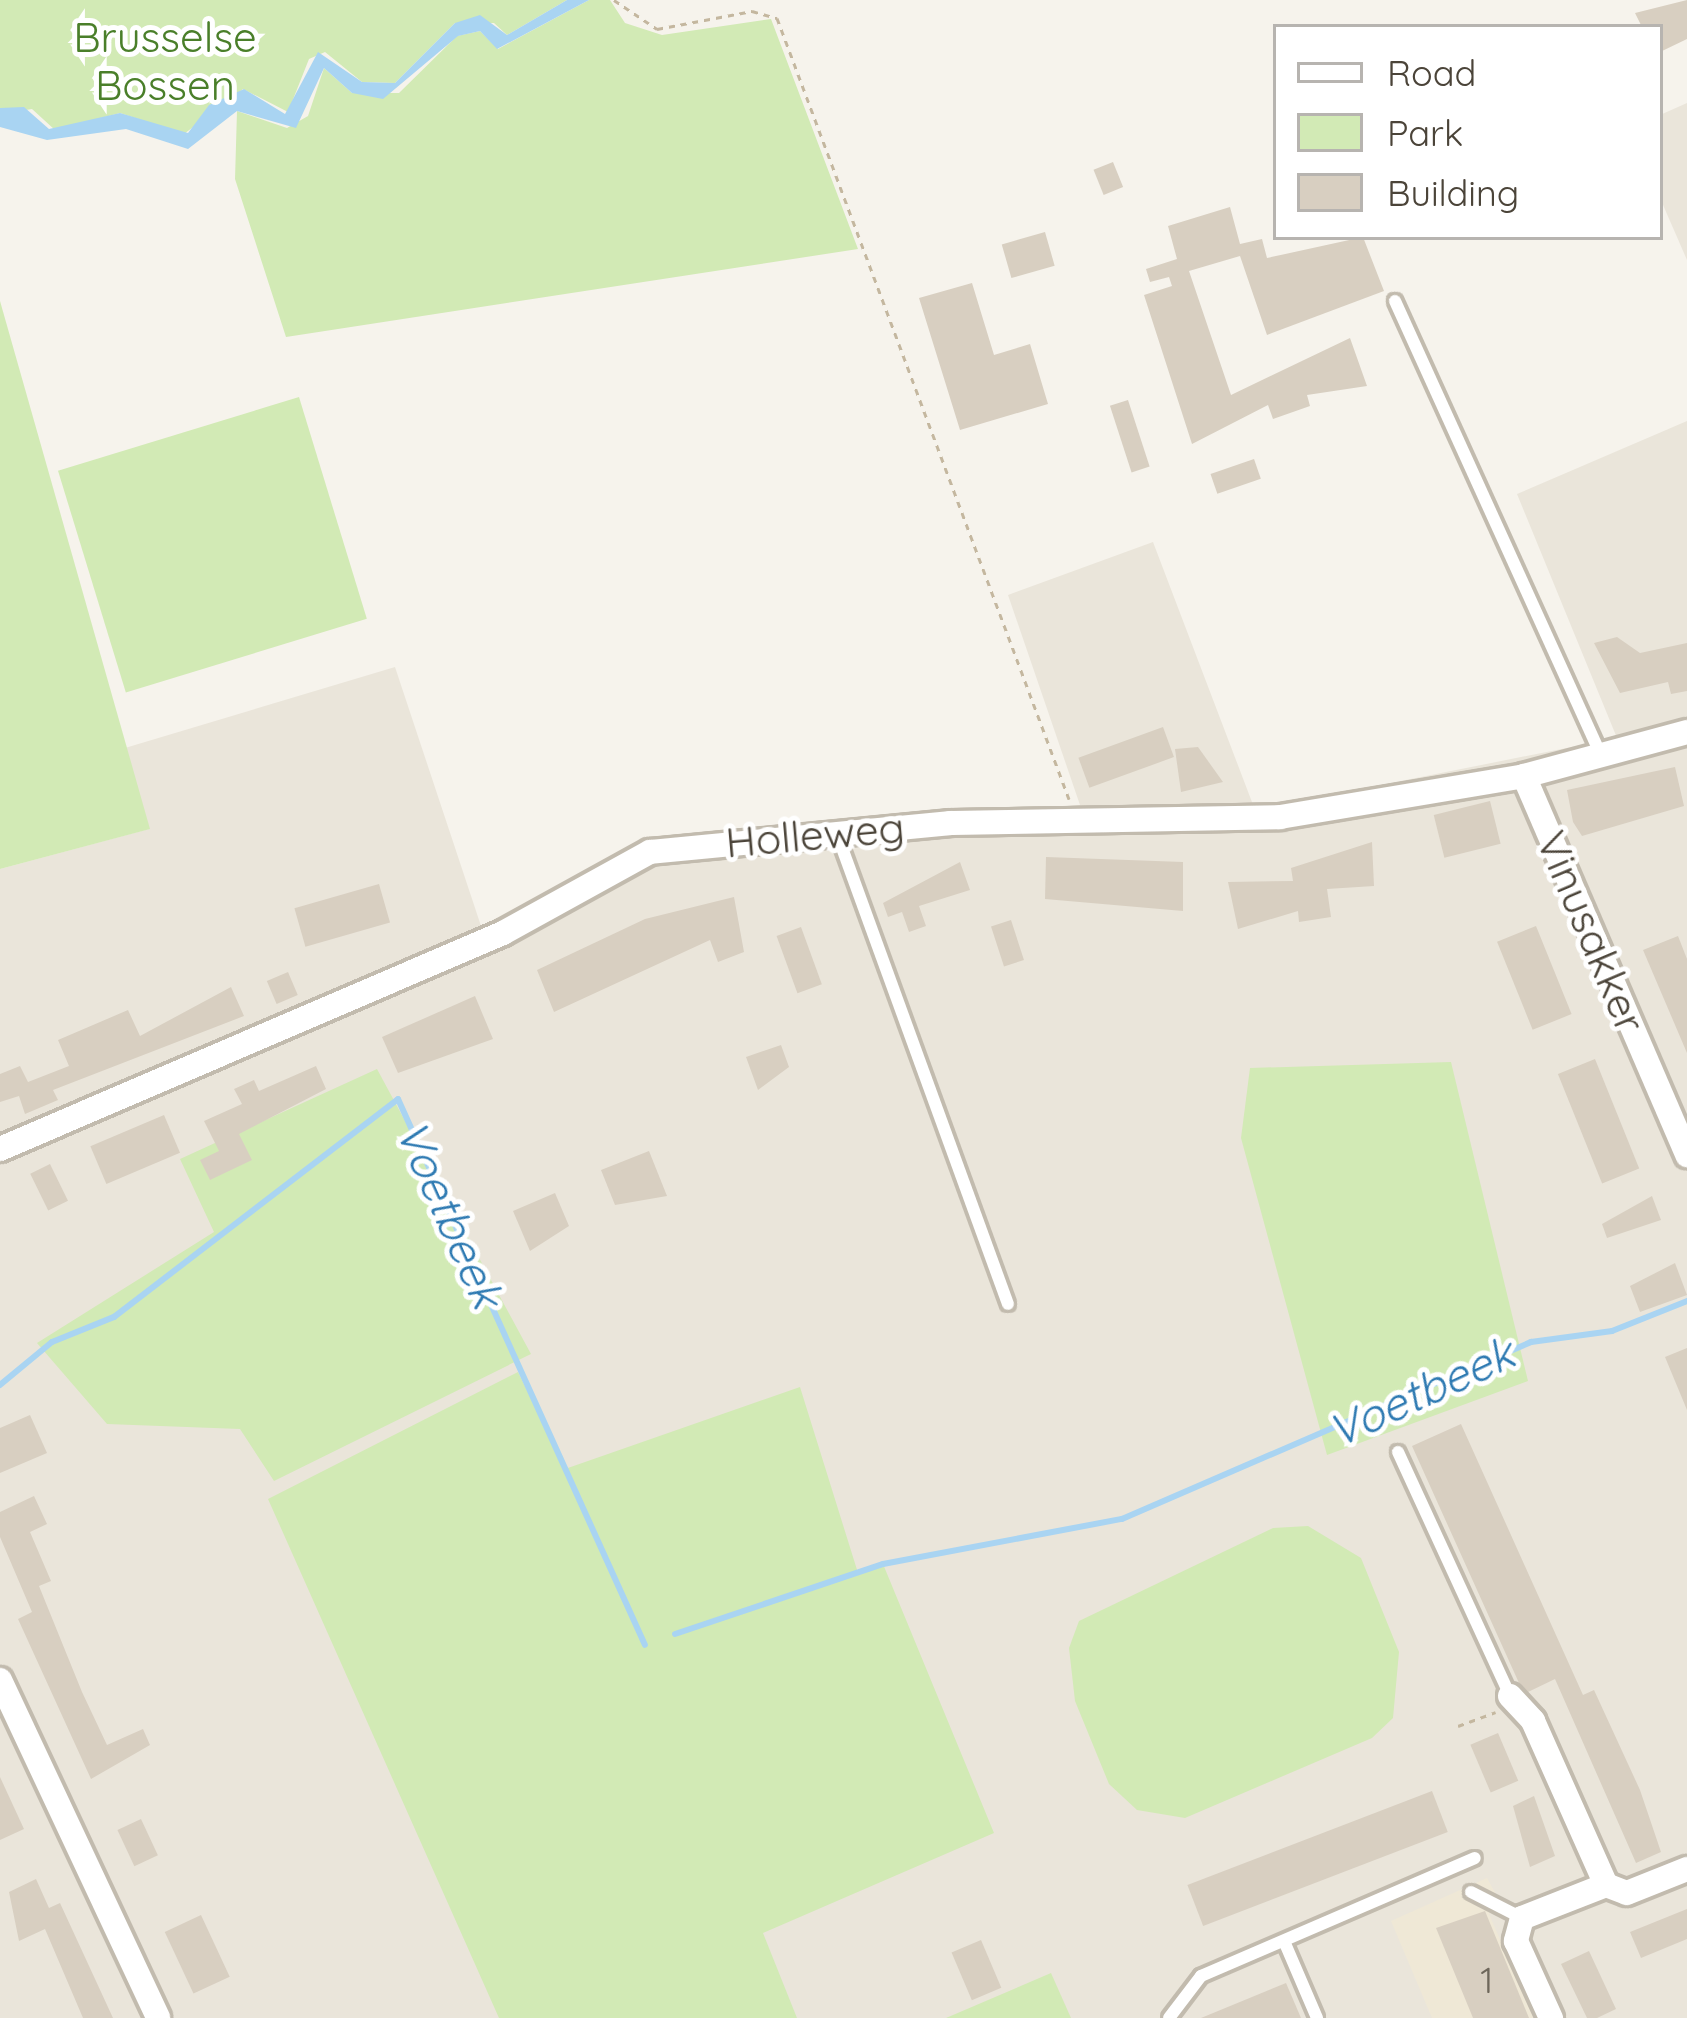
<!DOCTYPE html>
<html>
<head>
<meta charset="utf-8">
<style>
  body { margin:0 }
  #map { position:relative; width:1687px; height:2018px; overflow:hidden; background:#f6f3ec; font-family:Quicksand,sans-serif }
  div>[style] { position:absolute }
  .residential>* { inset:0; background:#eae5da }
  .education>* { inset:0; background:#efe8d6 }
  .green>* { inset:0; background:#d2eab5; transform-origin:0 0 }
  .water>* { inset:0; background:#a9d4f2 }
  .stream>* { height:6px; margin:-3px; padding:0 3px; transform-origin:3px; border-radius:3px; background:#a9d4f2 }
  .building>* { inset:0; background:#d8cfc1; transform-origin:0 0 }
  .path>* { height:3px; margin-top:-1.5px; transform-origin:0; background:repeating-linear-gradient(90deg,#c4b79f 0 6px,transparent 0 12px) }
  .roads { filter:drop-shadow(3px 0 #c2bbae) drop-shadow(-3px 0 #c2bbae) drop-shadow(0 3px #c2bbae) drop-shadow(0 -3px #c2bbae) }
  .lane>* { height:12px; margin:-6px; padding:0 6px; transform-origin:6px; border-radius:6px; background:#fff }
  .street>* { height:24px; margin:-12px; padding:0 12px; transform-origin:12px; border-radius:12px; background:#fff }
  span { translate:-50% -50%; white-space:nowrap; text-align:center; line-height:1.15; -webkit-text-stroke:10px #fff; paint-order:stroke }
  .number-label { font-size:36px; color:#6e675b }
  .number-label span { -webkit-text-stroke-width:0 }
  .park-label { font-size:42px; color:#4a7f2a }
  .street-label { font-size:42px; color:#4b4439 }
  .water-label { font-size:45px; color:#2e7ab2; font-style:italic }
  .legend { position:absolute; left:1273px; top:24px; width:390px; height:216px; box-sizing:border-box; background:#fff; border:3px solid #b7b4b0; margin:0; padding:15px 21px; list-style:none; font-size:36px; color:#4b4439 }
  .legend li { display:flex; align-items:center; gap:24px; height:60px }
  .legend b { width:60px; border:3px solid #b7b4b0 }
</style>
</head>
<body>
<div id="map">
  <div class="residential">
    <div style="clip-path:polygon(1687px 103px,1687px 260px,1660px 198px,1660px 115px)"></div>
    <div style="clip-path:polygon(1687px 421px,1687px 2018px,0 2018px,0 869px,149px 829px,125px 748px,395px 667px,482px 929px,651px 838px,1080px 805px,1008px 595px,1153px 542px,1255px 810px,1617px 738px,1517px 494px)"></div>
  </div>
  <div class="education">
    <div style="clip-path:polygon(1487px 1878px,1497px 1896px,1489px 1914px,1534px 2018px,1432px 2018px,1391px 1921px)"></div>
  </div>
  <div class="green">
    <div style="clip-path:polygon(0 0,567px 0,507px 35px,494px 23px,455px 23px,395px 83px,362px 82px,325px 52px,309px 59px,288px 112px,243px 89px,184px 134px,120px 113px,55px 130px,32px 109px,0 114px)"></div>
    <div style="clip-path:polygon(589px 0,610px 0,625px 23px,662px 35px,771px 19px,858px 249px,286px 337px,235px 179px,237px 111px,287px 128px,308px 116px,324px 68px,352px 93px,399px 93px,457px 36px,480px 31px,498px 49px)"></div>
    <div style="clip-path:polygon(0 301px,150px 829px,0 869px)"></div>
    <div style="left:299px;top:397px;width:232px;height:252px;rotate:73deg"></div>
    <div style="clip-path:polygon(1451px 1062px,1528px 1381px,1327px 1455px,1241px 1138px,1250px 1068px)"></div>
    <div style="clip-path:polygon(377px 1069px,531px 1354px,274px 1481px,240px 1429px,107px 1424px,37px 1343px,214px 1232px,180px 1159px)"></div>
    <div style="clip-path:polygon(518px 1372px,565px 1469px,800px 1387px,858px 1573px,883px 1564px,994px 1833px,763px 1933px,797px 2018px,499px 2018px,268px 1499px)"></div>
    <div style="clip-path:polygon(1308px 1526px,1361px 1558px,1399px 1652px,1393px 1718px,1372px 1738px,1185px 1818px,1137px 1810px,1109px 1784px,1075px 1701px,1069px 1648px,1079px 1621px,1273px 1528px)"></div>
    <div style="clip-path:polygon(1051px 1973px,1071px 2018px,946px 2018px)"></div>
  </div>
  <div class="water">
    <div style="clip-path:polygon(567px 0,589px 0,497px 49px,480px 31px,458px 36px,383px 99px,352px 93px,324px 68px,296px 128px,237px 111px,188px 149px,126px 129px,47px 140px,0 127px,0 108px,24px 107px,49px 129px,120px 113px,188px 133px,209px 105px,244px 89px,285px 114px,318px 52px,362px 82px,395px 83px,455px 23px,480px 15px,507px 35px)"></div>
  </div>
  <div class="stream">
    <div style="left:0;top:1385px;width:67px;rotate:-39.6deg"></div>
    <div style="left:52px;top:1342px;width:67px;rotate:-22deg"></div>
    <div style="left:114px;top:1317px;width:358px;rotate:-37.5deg"></div>
    <div style="left:398px;top:1099px;width:599px;rotate:65.66deg"></div>
    <div style="left:675px;top:1634px;width:219px;rotate:-18.6deg"></div>
    <div style="left:883px;top:1564px;width:243px;rotate:-10.7deg"></div>
    <div style="left:1122px;top:1519px;width:446px;rotate:-23.4deg"></div>
    <div style="left:1531px;top:1342px;width:82px;rotate:-7.7deg"></div>
    <div style="left:1612px;top:1331px;width:81px;rotate:-21.8deg"></div>
  </div>
  <div class="building">
    <div style="clip-path:polygon(1687px 0,1687px 39px,1660px 52px,1660px 27px,1642px 27px,1635px 13px)"></div>
    <div style="left:1113px;top:162px;width:27px;height:21px;rotate:68deg"></div>
    <div style="clip-path:polygon(1230px 207px,1240px 244px,1262px 239px,1267px 258px,1363px 237px,1384px 291px,1267px 335px,1240px 256px,1189px 271px,1231px 395px,1350px 338px,1367px 386px,1307px 395px,1310px 406px,1273px 419px,1268px 405px,1192px 444px,1144px 295px,1172px 286px,1169px 277px,1150px 282px,1146px 269px,1177px 259px,1168px 226px)"></div>
    <div style="left:1045px;top:232px;width:35px;height:45px;rotate:74deg"></div>
    <div style="clip-path:polygon(972px 283px,994px 355px,1030px 344px,1048px 404px,960px 430px,919px 298px)"></div>
    <div style="left:1128px;top:400px;width:70px;height:19px;rotate:72deg"></div>
    <div style="left:1254px;top:459px;width:21px;height:46px;rotate:71deg"></div>
    <div style="clip-path:polygon(1617px 637px,1640px 653px,1687px 643px,1687px 691px,1671px 694px,1668px 682px,1620px 693px,1594px 643px)"></div>
    <div style="left:1163px;top:727px;width:32px;height:90px;rotate:70deg"></div>
    <div style="clip-path:polygon(1198px 747px,1223px 782px,1181px 792px,1175px 749px)"></div>
    <div style="clip-path:polygon(1675px 767px,1684px 806px,1582px 836px,1573px 822px,1567px 790px)"></div>
    <div style="left:1490px;top:801px;width:44px;height:58px;rotate:76deg"></div>
    <div style="clip-path:polygon(1372px 842px,1374px 886px,1327px 889px,1331px 917px,1299px 922px,1298px 911px,1238px 929px,1228px 882px,1293px 881px,1291px 868px)"></div>
    <div style="clip-path:polygon(1046px 857px,1183px 862px,1183px 911px,1045px 899px)"></div>
    <div style="clip-path:polygon(960px 862px,970px 890px,919px 906px,926px 926px,909px 932px,902px 912px,888px 917px,883px 903px)"></div>
    <div style="left:379px;top:884px;width:40px;height:88px;rotate:74deg"></div>
    <div style="clip-path:polygon(734px 897px,744px 952px,718px 962px,710px 940px,554px 1012px,537px 970px,645px 919px)"></div>
    <div style="left:1011px;top:920px;width:42px;height:21px;rotate:72deg"></div>
    <div style="left:1536px;top:926px;width:95px;height:42px;rotate:68deg"></div>
    <div style="left:801px;top:927px;width:61px;height:26px;rotate:70deg"></div>
    <div style="clip-path:polygon(1678px 936px,1687px 959px,1687px 1053px,1643px 950px)"></div>
    <div style="left:288px;top:972px;width:25px;height:23px;rotate:67deg"></div>
    <div style="clip-path:polygon(231px 987px,244px 1016px,53px 1090px,58px 1100px,25px 1114px,19px 1096px,0 1102px,0 1074px,20px 1066px,28px 1082px,69px 1066px,58px 1040px,128px 1010px,140px 1036px)"></div>
    <div style="clip-path:polygon(475px 996px,493px 1039px,398px 1073px,382px 1037px)"></div>
    <div style="clip-path:polygon(781px 1045px,789px 1067px,758px 1090px,746px 1057px)"></div>
    <div style="left:1595px;top:1059px;width:118px;height:40px;rotate:68deg"></div>
    <div style="clip-path:polygon(316px 1066px,326px 1089px,239px 1134px,252px 1160px,210px 1180px,200px 1160px,219px 1151px,204px 1121px,242px 1104px,234px 1089px,254px 1080px,259px 1091px)"></div>
    <div style="left:164px;top:1115px;width:41px;height:80px;rotate:67deg"></div>
    <div style="clip-path:polygon(649px 1151px,667px 1196px,615px 1205px,601px 1170px)"></div>
    <div style="left:50px;top:1164px;width:41px;height:22px;rotate:64deg"></div>
    <div style="clip-path:polygon(555px 1193px,569px 1226px,530px 1251px,513px 1211px)"></div>
    <div style="clip-path:polygon(1652px 1196px,1661px 1220px,1607px 1238px,1602px 1224px)"></div>
    <div style="clip-path:polygon(1675px 1263px,1687px 1295px,1640px 1312px,1630px 1286px)"></div>
    <div style="clip-path:polygon(1687px 1348px,1687px 1410px,1665px 1357px)"></div>
    <div style="clip-path:polygon(30px 1415px,47px 1453px,0 1473px,0 1428px)"></div>
    <div style="clip-path:polygon(1461px 1424px,1583px 1695px,1594px 1690px,1640px 1790px,1661px 1852px,1636px 1863px,1555px 1679px,1528px 1692px,1519px 1683px,1412px 1446px)"></div>
    <div style="clip-path:polygon(34px 1496px,47px 1524px,30px 1532px,51px 1581px,39px 1586px,82px 1692px,107px 1745px,143px 1729px,150px 1745px,91px 1779px,18px 1619px,32px 1612px,0 1537px,0 1512px)"></div>
    <div style="left:1498px;top:1733px;width:52px;height:30px;rotate:67deg"></div>
    <div style="clip-path:polygon(0 1777px,24px 1829px,0 1840px)"></div>
    <div style="left:1432px;top:1791px;width:44px;height:262px;rotate:69deg"></div>
    <div style="clip-path:polygon(1534px 1796px,1555px 1856px,1530px 1867px,1513px 1806px)"></div>
    <div style="left:141px;top:1819px;width:40px;height:26px;rotate:65deg"></div>
    <div style="clip-path:polygon(36px 1879px,49px 1908px,60px 1903px,113px 2018px,83px 2018px,45px 1929px,19px 1941px,9px 1892px)"></div>
    <div style="clip-path:polygon(1687px 1909px,1687px 1939px,1641px 1958px,1630px 1932px)"></div>
    <div style="clip-path:polygon(1485px 1911px,1529px 2018px,1473px 2018px,1436px 1928px)"></div>
    <div style="left:201px;top:1915px;width:68px;height:40px;rotate:65deg"></div>
    <div style="left:981px;top:1940px;width:52px;height:32px;rotate:67deg"></div>
    <div style="clip-path:polygon(1589px 1951px,1616px 2009px,1597px 2018px,1587px 2018px,1561px 1964px)"></div>
    <div style="clip-path:polygon(1286px 1983px,1301px 2018px,1201px 2018px)"></div>
  </div>
  <div class="path">
    <div style="left:614px;top:0;width:52px;rotate:34deg"></div>
    <div style="left:657px;top:29px;width:97px;rotate:-10.7deg"></div>
    <div style="left:752px;top:11px;width:26px;rotate:16deg"></div>
    <div style="left:777px;top:18px;width:834px;rotate:69.5deg"></div>
    <div style="left:1458px;top:1726px;width:40px;rotate:-20.2deg"></div>
  </div>
  <div class="roads">
    <div class="lane">
      <div style="left:1395px;top:301px;width:496px;rotate:65.6deg"></div>
      <div style="left:837px;top:834px;width:500px;rotate:70.01deg"></div>
      <div style="left:1398px;top:1452px;width:268px;rotate:65.3deg"></div>
      <div style="left:1471px;top:1892px;width:57px;rotate:27deg"></div>
      <div style="left:1284px;top:1941px;width:84px;rotate:66.8deg"></div>
      <div style="left:1169px;top:2018px;width:53px;rotate:-52.7deg"></div>
      <div style="left:1201px;top:1976px;width:298px;rotate:-23.3deg"></div>
    </div>
    <div class="street">
      <div style="left:1524px;top:776px;width:413px;rotate:66.7deg"></div>
      <div style="left:0;top:1149px;width:547px;rotate:-23.24deg"></div>
      <div style="left:503px;top:933px;width:168px;rotate:-28.9deg"></div>
      <div style="left:650px;top:852px;width:301px;rotate:-5.5deg"></div>
      <div style="left:950px;top:823px;width:330px;rotate:-1deg"></div>
      <div style="left:1280px;top:817px;width:247px;rotate:-9.5deg"></div>
      <div style="left:1524px;top:776px;width:169px;rotate:-15.1deg"></div>
      <div style="left:0;top:1680px;width:373px;rotate:64.9deg"></div>
      <div style="left:1510px;top:1696px;width:34px;rotate:47deg"></div>
      <div style="left:1533px;top:1721px;width:180px;rotate:66deg"></div>
      <div style="left:1606px;top:1885px;width:90px;rotate:158.6deg"></div>
      <div style="left:1522px;top:1918px;width:24px;rotate:105deg"></div>
      <div style="left:1516px;top:1941px;width:85px;rotate:65.6deg"></div>
      <div style="left:1606px;top:1885px;width:22px;rotate:21deg"></div>
      <div style="left:1627px;top:1893px;width:65px;rotate:-21.8deg"></div>
    </div>
  </div>
  <div class="number-label">
    <span style="left:1487px;top:1980px">1</span>
  </div>
  <div class="park-label">
    <span style="left:165px;top:61px">Brusselse<br>Bossen</span>
  </div>
  <div class="street-label">
    <span style="left:815px;top:835px;rotate:-5deg">Holleweg</span>
    <span style="left:1591px;top:932px;rotate:67deg">Vinusakker</span>
  </div>
  <div class="water-label">
    <span style="left:450px;top:1214px;rotate:66deg">Voetbeek</span>
    <span style="left:1421px;top:1392px;rotate:-25deg">Voetbeek</span>
  </div>
  <ul class="legend">
  <li><b style="height:15px;background:#fff"></b>Road</li>
  <li><b style="height:33px;background:#d2eab5"></b>Park</li>
  <li><b style="height:33px;background:#d8cfc1"></b>Building</li>
  </ul>
</div>
</body>
</html>
